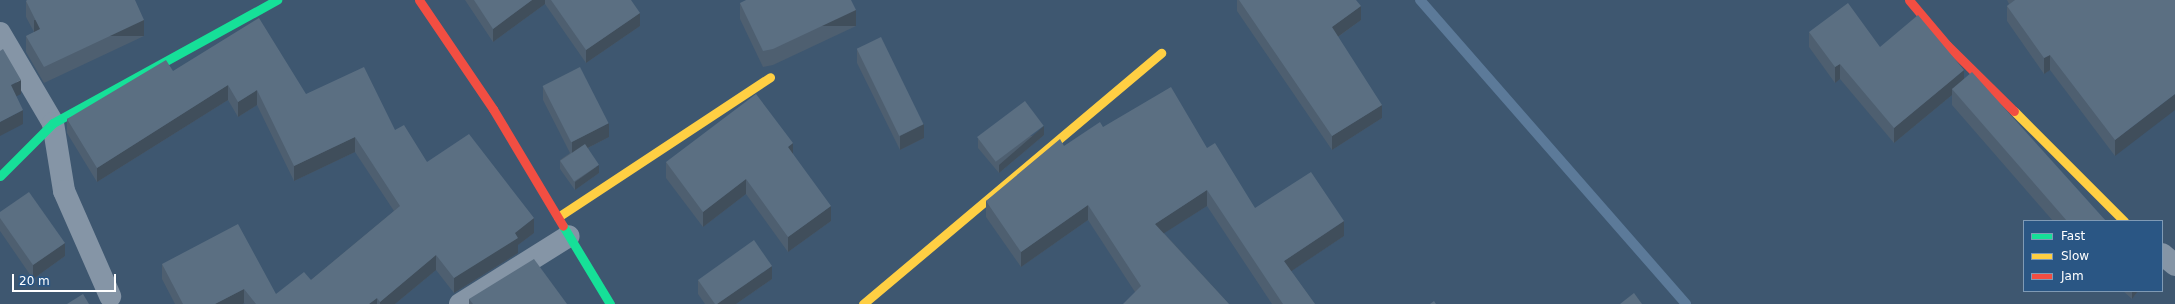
<!DOCTYPE html>
<html>
<head>
<meta charset="utf-8">
<style>
  body { margin:0 }
  #map { position:relative; width:2175px; height:304px; overflow:hidden; background:#3e5770; font-family:"DejaVu Sans",sans-serif }
  div>[style] { position:absolute }
  .stream>* { height:10px; margin:-5px; padding:0 5px; transform-origin:5px; border-radius:5px; background:#5c7a99 }
  .street>* { height:22px; margin:-11px; padding:0 11px; transform-origin:11px; border-radius:11px; background:#8595a6 }
  .fast>* { height:9px; margin:-4.5px; padding:0 4.5px; transform-origin:4.5px; border-radius:4.5px; background:#16e098 }
  .slow>* { height:9px; margin:-4.5px; padding:0 4.5px; transform-origin:4.5px; border-radius:4.5px; background:#ffcf43 }
  .jam>* { height:9px; margin:-4.5px; padding:0 4.5px; transform-origin:4.5px; border-radius:4.5px; background:#f24e42 }
  .wall>* { inset:0; background:#4e5f70 }
  .shaded-wall>* { inset:0; background:#404e5b; transform-origin:0 0 }
  .building>* { inset:0; background:#5b6f82; transform-origin:0 0 }
  span { translate:-50% -50%; white-space:nowrap; text-align:center; line-height:1.15; -webkit-text-stroke:3.5px #2a5684; paint-order:stroke }
  .legend { position:absolute; left:2023px; top:220px; width:140px; height:72px; box-sizing:border-box; background:#2a5684; border:1px solid #7f9ab5; margin:0; padding:5px 7px; list-style:none; font-size:12px; color:#fff }
  .legend li { display:flex; align-items:center; gap:8px; height:20px }
  .legend b { width:20px; border:1px solid #7f9ab5 }
  .scale { position:absolute; left:12px; top:274px; width:104px; height:18px; box-sizing:border-box; border:2px solid #fff; border-top:0; padding-left:5px; font-size:12px; line-height:14px; white-space:nowrap; color:#fff; -webkit-text-stroke:3px #2a5684; paint-order:stroke }
</style>
</head>
<body>
<div id="map">
  <div class="stream">
    <div style="left:1420px;top:0;width:404px;rotate:48.8deg"></div>
  </div>
  <div class="street">
    <div style="left:0;top:33px;width:104px;rotate:59.5deg"></div>
    <div style="left:53px;top:123px;width:69px;rotate:80.8deg"></div>
    <div style="left:64px;top:191px;width:115px;rotate:66.3deg"></div>
    <div style="left:2162px;top:254px;width:17px;rotate:40deg"></div>
    <div style="left:460px;top:304px;width:128px;rotate:-32deg"></div>
  </div>
  <div class="fast">
    <div style="left:0;top:176px;width:75px;rotate:-45deg"></div>
    <div style="left:53px;top:123px;width:256px;rotate:-28.8deg"></div>
    <div style="left:563px;top:226px;width:91px;rotate:58.9deg"></div>
  </div>
  <div class="slow">
    <div style="left:2014px;top:111px;width:156px;rotate:45deg"></div>
    <div style="left:558px;top:217px;width:254px;rotate:-33.4deg"></div>
    <div style="left:863px;top:304px;width:390px;rotate:-40.1deg"></div>
  </div>
  <div class="jam">
    <div style="left:419px;top:0;width:132px;rotate:55.8deg"></div>
    <div style="left:493px;top:109px;width:136px;rotate:59.1deg"></div>
    <div style="left:1909px;top:0;width:59px;rotate:49.8deg"></div>
    <div style="left:1947px;top:45px;width:94px;rotate:44.6deg"></div>
  </div>
  <div class="wall">
    <div style="clip-path:polygon(465px 0,631px 0,640px 26px,586px 63px,545px 4px,493px 42px)"></div>
    <div style="clip-path:polygon(1237px 0,1356px 0,1361px 20px,1338px 37px,1382px 118px,1332px 150px,1237px 11px)"></div>
    <div style="clip-path:polygon(2007px 0,2175px 0,2115px 156px,2050px 70px,2044px 74px,2007px 21px,2007px 6px,2009px 4px)"></div>
    <div style="clip-path:polygon(26px 1px,144px 36px,44px 83px,26px 52px,26px 36px,34px 32px,26px 17px)"></div>
    <div style="clip-path:polygon(740px 3px,856px 26px,773px 65px,763px 67px,740px 19px)"></div>
    <div style="clip-path:polygon(1809px 32px,1880px 47px,1964px 80px,2106px 221px,2053px 221px,1952px 105px,1952px 95px,1894px 143px,1840px 79px,1835px 83px,1809px 47px)"></div>
    <div style="clip-path:polygon(857px 49px,924px 138px,900px 150px,857px 63px)"></div>
    <div style="clip-path:polygon(173px 71px,306px 94px,395px 130px,427px 162px,534px 233px,518px 245px,518px 253px,454px 293px,436px 270px,395px 304px,245px 304px,244px 303px,243px 304px,175px 304px,162px 279px,162px 264px,276px 294px,311px 280px,394px 211px,355px 152px,294px 181px,257px 105px,238px 117px,228px 100px,97px 182px,67px 133px,67px 119px)"></div>
    <div style="clip-path:polygon(543px 87px,609px 137px,588px 148px,599px 173px,575px 190px,560px 169px,560px 160px,570px 153px,543px 100px)"></div>
    <div style="clip-path:polygon(1103px 127px,1207px 148px,1255px 208px,1344px 236px,1291px 271px,1315px 304px,1272px 304px,1207px 206px,1164px 233px,1229px 304px,1135px 292px,1088px 220px,1021px 267px,986px 217px,986px 201px,1064px 146px)"></div>
    <div style="clip-path:polygon(1044px 135px,999px 173px,978px 148px,978px 139px)"></div>
    <div style="clip-path:polygon(793px 154px,831px 221px,788px 252px,746px 194px,703px 227px,666px 178px,666px 162px)"></div>
    <div style="clip-path:polygon(0 212px,65px 256px,33px 279px,0 231px)"></div>
    <div style="clip-path:polygon(772px 279px,736px 304px,705px 304px,698px 294px,698px 280px)"></div>
    <div style="clip-path:polygon(2123px 291px,2138px 291px,2132px 299px)"></div>
    <div style="clip-path:polygon(469px 299px,567px 304px,469px 304px)"></div>
  </div>
  <div class="shaded-wall">
    <div style="clip-path:polygon(532px 0,545px 0,545px 4px,493px 42px,493px 29px)"></div>
    <div style="clip-path:polygon(1361px 6px,1361px 20px,1332px 41px,1332px 27px)"></div>
    <div style="left:856px;top:10px;width:16px;height:92px;rotate:90deg"></div>
    <div style="clip-path:polygon(640px 13px,640px 26px,586px 63px,586px 50px)"></div>
    <div style="left:144px;top:20px;width:16px;height:110px;rotate:90deg"></div>
    <div style="clip-path:polygon(2050px 55px,2050px 70px,2044px 74px,2044px 58px)"></div>
    <div style="clip-path:polygon(1840px 64px,1840px 79px,1835px 83px,1835px 67px)"></div>
    <div style="clip-path:polygon(1964px 70px,1964px 85px,1952px 89px,1952px 95px,1894px 143px,1894px 128px)"></div>
    <div style="clip-path:polygon(21px 80px,21px 94px,11px 99px,11px 85px)"></div>
    <div style="clip-path:polygon(228px 85px,228px 100px,97px 182px,97px 168px)"></div>
    <div style="clip-path:polygon(257px 90px,257px 105px,238px 117px,238px 102px)"></div>
    <div style="clip-path:polygon(2175px 94px,2175px 110px,2115px 156px,2115px 140px)"></div>
    <div style="clip-path:polygon(1382px 105px,1382px 118px,1332px 150px,1332px 136px)"></div>
    <div style="clip-path:polygon(23px 110px,23px 124px,0 136px,0 122px)"></div>
    <div style="clip-path:polygon(609px 123px,609px 137px,572px 156px,572px 142px)"></div>
    <div style="clip-path:polygon(924px 124px,924px 138px,900px 150px,900px 136px)"></div>
    <div style="clip-path:polygon(1044px 126px,1044px 135px,999px 173px,999px 165px)"></div>
    <div style="clip-path:polygon(355px 137px,355px 152px,294px 181px,294px 166px)"></div>
    <div style="clip-path:polygon(793px 143px,793px 159px,788px 147px)"></div>
    <div style="clip-path:polygon(599px 165px,599px 173px,575px 190px,575px 182px)"></div>
    <div style="clip-path:polygon(746px 179px,746px 194px,703px 227px,703px 212px)"></div>
    <div style="clip-path:polygon(1207px 190px,1207px 206px,1155px 239px,1155px 224px)"></div>
    <div style="clip-path:polygon(1088px 205px,1088px 220px,1021px 267px,1021px 252px)"></div>
    <div style="clip-path:polygon(831px 206px,831px 221px,788px 252px,788px 237px)"></div>
    <div style="clip-path:polygon(534px 218px,534px 233px,518px 245px,518px 253px,454px 293px,454px 278px)"></div>
    <div style="clip-path:polygon(1344px 221px,1344px 236px,1284px 276px,1284px 261px)"></div>
    <div style="clip-path:polygon(65px 243px,65px 256px,33px 279px,33px 265px)"></div>
    <div style="clip-path:polygon(436px 255px,436px 270px,395px 304px,380px 304px,380px 302px)"></div>
    <div style="clip-path:polygon(772px 266px,772px 279px,736px 304px,717px 304px)"></div>
    <div style="clip-path:polygon(244px 289px,244px 303px,243px 304px,215px 304px)"></div>
    <div style="clip-path:polygon(2132px 291px,2138px 291px,2132px 299px)"></div>
    <div style="clip-path:polygon(377px 298px,377px 304px,369px 304px)"></div>
  </div>
  <div class="building">
    <div style="clip-path:polygon(27px 0,135px 0,144px 20px,44px 67px,26px 36px,40px 29px,26px 1px)"></div>
    <div style="clip-path:polygon(474px 0,532px 0,493px 29px)"></div>
    <div style="clip-path:polygon(551px 0,631px 0,640px 13px,586px 50px)"></div>
    <div style="clip-path:polygon(746px 0,851px 0,856px 10px,773px 49px,763px 51px,740px 3px)"></div>
    <div style="clip-path:polygon(1239px 0,1356px 0,1361px 6px,1332px 27px,1382px 105px,1332px 136px)"></div>
    <div style="clip-path:polygon(2015px 0,2175px 0,2175px 94px,2115px 140px,2050px 55px,2044px 58px,2007px 6px)"></div>
    <div style="clip-path:polygon(1848px 3px,1880px 47px,1918px 15px,1964px 70px,1894px 128px,1840px 64px,1835px 67px,1809px 32px)"></div>
    <div style="clip-path:polygon(259px 18px,306px 94px,364px 67px,395px 130px,404px 125px,427px 162px,469px 134px,534px 218px,515px 233px,518px 238px,454px 278px,436px 255px,380px 302px,377px 298px,369px 304px,256px 304px,244px 289px,215px 304px,183px 304px,162px 264px,238px 224px,276px 294px,304px 272px,311px 280px,400px 206px,355px 137px,294px 166px,257px 90px,238px 102px,228px 85px,97px 168px,67px 119px,166px 60px,173px 71px)"></div>
    <div style="left:881px;top:37px;width:97px;height:27px;rotate:64deg"></div>
    <div style="clip-path:polygon(3px 49px,21px 80px,11px 85px,23px 110px,0 122px,0 51px)"></div>
    <div style="left:580px;top:67px;width:63px;height:42px;rotate:63deg"></div>
    <div style="clip-path:polygon(1972px 72px,2106px 221px,2067px 221px,1952px 89px)"></div>
    <div style="clip-path:polygon(1171px 87px,1207px 148px,1215px 143px,1255px 208px,1311px 172px,1344px 221px,1284px 261px,1315px 304px,1283px 304px,1207px 190px,1155px 224px,1229px 304px,1123px 304px,1141px 286px,1088px 205px,1021px 252px,986px 201px,1060px 139px,1064px 146px,1100px 122px,1103px 127px)"></div>
    <div style="clip-path:polygon(756px 94px,793px 143px,788px 147px,831px 206px,788px 237px,746px 179px,703px 212px,666px 162px)"></div>
    <div style="left:1025px;top:101px;width:31px;height:60px;rotate:53deg"></div>
    <div style="left:585px;top:144px;width:25px;height:30px;rotate:56deg"></div>
    <div style="clip-path:polygon(29px 192px,65px 243px,33px 265px,0 218px,0 212px)"></div>
    <div style="clip-path:polygon(754px 240px,772px 266px,717px 304px,715px 304px,698px 280px)"></div>
    <div style="clip-path:polygon(534px 259px,567px 304px,473px 304px,469px 299px)"></div>
    <div style="clip-path:polygon(1634px 293px,1642px 304px,1620px 304px)"></div>
    <div style="clip-path:polygon(83px 294px,89px 304px,67px 304px)"></div>
    <div style="clip-path:polygon(1434px 301px,1436px 304px,1430px 304px)"></div>
  </div>
  <ul class="legend">
  <li><b style="height:5px;background:#16e098"></b>Fast</li>
  <li><b style="height:5px;background:#ffcf43"></b>Slow</li>
  <li><b style="height:5px;background:#f24e42"></b>Jam</li>
  </ul>
  <div class="scale">20 m</div>
</div>
</body>
</html>
